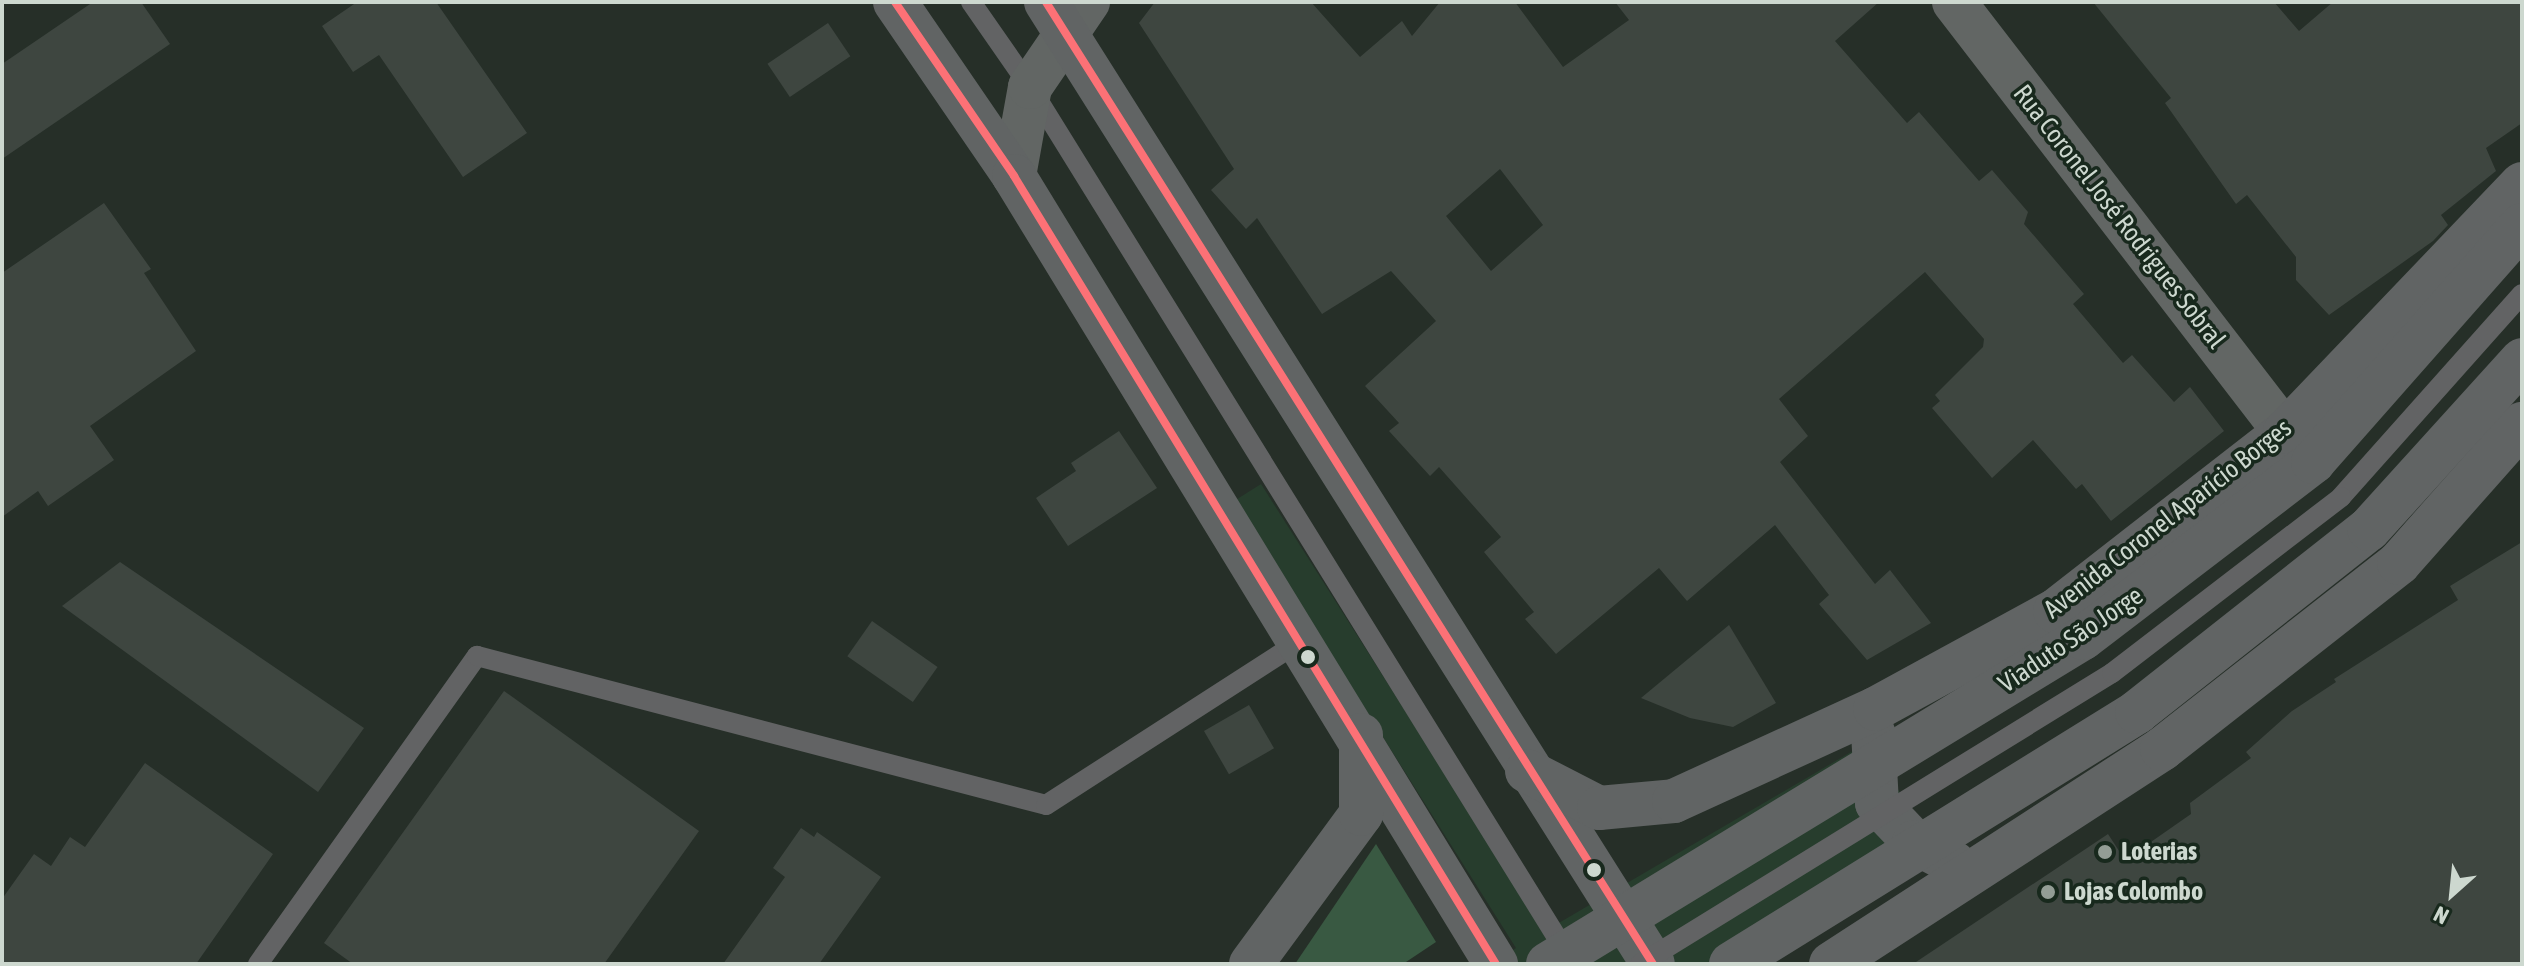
<!DOCTYPE html>
<html>
<head>
<meta charset="utf-8">
<style>
  body { margin:0 }
  #map { position:relative; width:2524px; height:966px; overflow:hidden; background:#262f28; font-family:"Asap Condensed",sans-serif }
  div>[style] { position:absolute }
  .built>* { inset:0; background:#273d2d }
  .green>* { inset:0; background:#395942 }
  .building>* { inset:0; background:#3e4640; transform-origin:0 0 }
  .lane>* { height:20px; margin:-10px; padding:0 10px; transform-origin:10px; border-radius:10px; background:#626364 }
  .secondary>* { height:44px; margin:-22px; padding:0 22px; transform-origin:22px; border-radius:22px; background:#626664 }
  .primary>* { height:44px; margin:-22px; padding:0 22px; transform-origin:22px; border-radius:22px; background:#616464 }
  .lane-bridge>* { height:20px; margin:-10px; padding:0 10px; transform-origin:10px; border-radius:10px; background:#626364 }
  .primary-bridge>* { height:44px; margin:-22px; padding:0 22px; transform-origin:22px; border-radius:22px; background:#616464 }
  .bus-1>* { height:8px; margin:-4px; padding:0 4px; transform-origin:4px; border-radius:4px; background:#fc7176 }
  .dots>* { width:22px; height:22px; translate:-50% -50%; box-sizing:border-box; border:4px solid #18291d; border-radius:50% }
  span { translate:-50% -50%; white-space:nowrap; text-align:center; line-height:1.15; -webkit-text-stroke:7px #18291d; paint-order:stroke }
  .street-label { font-size:26px; color:#cdd8cf }
  .poi-label { font-size:26px; color:#cdd8cf; font-weight:700 }
  .left { translate:0 -50%; text-align:left }
  .frame { position:absolute; inset:0; border:4px solid #cdd8cf; pointer-events:none }
  .north { position:absolute; left:2412px; top:854px; width:80px; height:80px; -webkit-text-stroke:6px #18291d; paint-order:stroke; rotate:207deg; font-size:22px; font-weight:700; line-height:32px; text-align:center; color:#cdd8cf }
  .north::after { content:''; display:block; margin:auto; width:28px; height:36px; background:#cdd8cf; clip-path:polygon(50% 0,100% 100%,50% 72%,0 100%) }
</style>
</head>
<body>
<div id="map">
  <div class="built">
    <div style="clip-path:polygon(1261px 484px,1545px 931px,1868px 742px,1941px 857px,1764px 964px,1492px 964px,1516px 948px,1234px 501px)"></div>
  </div>
  <div class="green">
    <div style="clip-path:polygon(1376px 844px,1436px 942px,1403px 964px,1295px 964px)"></div>
  </div>
  <div class="building">
    <div style="clip-path:polygon(93px 2px,141px 2px,170px 44px,2px 159px,2px 64px)"></div>
    <div style="clip-path:polygon(357px 2px,436px 2px,527px 133px,463px 177px,379px 55px,353px 72px,322px 26px)"></div>
    <div style="clip-path:polygon(evenodd,1155px 2px,1311px 2px,1360px 57px,1402px 21px,1412px 36px,1440px 2px,1515px 2px,1563px 67px,1629px 20px,1615px 2px,1879px 2px,1835px 41px,1907px 123px,1919px 112px,1979px 181px,1992px 170px,2028px 212px,2024px 224px,2084px 294px,2073px 304px,2123px 363px,2132px 355px,2174px 402px,2190px 387px,2224px 431px,2111px 521px,2082px 484px,2076px 489px,2033px 440px,1992px 478px,1932px 408px,1940px 401px,1935px 395px,1983px 347px,1984px 339px,1925px 272px,1779px 399px,1808px 436px,1780px 462px,1875px 584px,1890px 570px,1931px 623px,1867px 660px,1819px 604px,1829px 595px,1775px 525px,1687px 601px,1659px 568px,1556px 654px,1525px 619px,1534px 612px,1484px 552px,1501px 537px,1439px 467px,1430px 476px,1389px 431px,1399px 423px,1365px 386px,1436px 321px,1391px 271px,1322px 314px,1257px 218px,1246px 229px,1211px 190px,1234px 169px,1139px 23px,1155px 2px,1500px 169px,1543px 225px,1491px 271px,1446px 216px,1500px 169px)"></div>
    <div style="clip-path:polygon(2093px 2px,2274px 2px,2299px 31px,2333px 2px,2522px 2px,2522px 123px,2486px 148px,2496px 171px,2441px 215px,2448px 225px,2433px 241px,2329px 315px,2296px 280px,2296px 257px,2247px 195px,2236px 204px,2165px 103px,2171px 98px)"></div>
    <div style="left:828px;top:23px;width:40px;height:73px;rotate:56deg"></div>
    <div style="clip-path:polygon(104px 203px,151px 269px,144px 273px,196px 351px,90px 426px,114px 460px,48px 506px,38px 491px,2px 517px,2px 273px)"></div>
    <div style="clip-path:polygon(1119px 431px,1157px 488px,1068px 546px,1036px 498px,1076px 471px,1071px 463px)"></div>
    <div style="clip-path:polygon(2522px 542px,2522px 964px,1913px 964px,2108px 834px,2125px 860px,2191px 814px,2190px 803px,2251px 758px,2246px 752px,2292px 711px,2336px 682px,2334px 679px,2458px 600px,2450px 586px)"></div>
    <div style="clip-path:polygon(120px 562px,364px 728px,318px 792px,62px 606px)"></div>
    <div style="left:872px;top:621px;width:80px;height:43px;rotate:35deg"></div>
    <div style="clip-path:polygon(1729px 625px,1776px 703px,1733px 727px,1690px 718px,1641px 698px)"></div>
    <div style="clip-path:polygon(504px 691px,699px 831px,604px 964px,353px 964px,324px 943px)"></div>
    <div style="left:1249px;top:705px;width:50px;height:52px;rotate:60deg"></div>
    <div style="clip-path:polygon(145px 763px,273px 854px,196px 964px,2px 964px,2px 899px,34px 854px,51px 866px,70px 837px,85px 847px)"></div>
    <div style="clip-path:polygon(801px 828px,814px 837px,817px 832px,881px 877px,819px 964px,723px 964px,785px 877px,773px 868px)"></div>
  </div>
  <div class="lane">
    <div style="left:971px;top:2px;width:103px;rotate:55.2deg"></div>
    <div style="left:1030px;top:87px;width:1023px;rotate:58.22deg"></div>
    <div style="left:2341px;top:497px;width:272px;rotate:-48.3deg"></div>
    <div style="left:258px;top:964px;width:378px;rotate:-54.6deg"></div>
    <div style="left:477px;top:656px;width:588px;rotate:14.67deg"></div>
    <div style="left:1046px;top:805px;width:305px;rotate:-32.8deg"></div>
  </div>
  <div class="secondary">
    <div style="left:1954px;top:2px;width:543px;rotate:52.41deg"></div>
    <div style="left:1014px;top:176px;width:90px;rotate:-79.8deg"></div>
    <div style="left:1030px;top:87px;width:103px;rotate:-55.7deg"></div>
  </div>
  <div class="primary">
    <div style="left:895px;top:2px;width:211px;rotate:55.6deg"></div>
    <div style="left:1014px;top:176px;width:924px;rotate:58.55deg"></div>
    <div style="left:1046px;top:2px;width:1137px;rotate:57.75deg"></div>
    <div style="left:1873px;top:732px;width:71px;rotate:86.8deg"></div>
    <div style="left:1877px;top:803px;width:54px;rotate:46.5deg"></div>
    <div style="left:1914px;top:842px;width:45px;rotate:27.7deg"></div>
    <div style="left:1527px;top:771px;width:81px;rotate:27.2deg"></div>
    <div style="left:1599px;top:808px;width:75px;rotate:-5.3deg"></div>
    <div style="left:1674px;top:801px;width:221px;rotate:-24.6deg"></div>
    <div style="left:1875px;top:709px;width:205px;rotate:-28.6deg"></div>
    <div style="left:2055px;top:611px;width:291px;rotate:-37.9deg"></div>
    <div style="left:2285px;top:432px;width:343px;rotate:-46.3deg"></div>
    <div style="left:1251px;top:964px;width:186px;rotate:-53.7deg"></div>
    <div style="left:1361px;top:814px;width:79px;rotate:-90deg"></div>
    <div style="left:1831px;top:964px;width:395px;rotate:-33deg"></div>
    <div style="left:2162px;top:749px;width:301px;rotate:-38.1deg"></div>
    <div style="left:2399px;top:563px;width:186px;rotate:-48.5deg"></div>
  </div>
  <div class="lane-bridge">
    <div style="left:1640px;top:964px;width:554px;rotate:-31.65deg"></div>
    <div style="left:2112px;top:673px;width:289px;rotate:-37.5deg"></div>
  </div>
  <div class="primary-bridge">
    <div style="left:1548px;top:964px;width:626px;rotate:-31.36deg"></div>
    <div style="left:2083px;top:638px;width:290px;rotate:-37.4deg"></div>
    <div style="left:2313px;top:462px;width:316px;rotate:-48.6deg"></div>
    <div style="left:1731px;top:964px;width:478px;rotate:-31.8deg"></div>
    <div style="left:2137px;top:712px;width:295px;rotate:-38.3deg"></div>
    <div style="left:2369px;top:529px;width:228px;rotate:-47.8deg"></div>
  </div>
  <div class="bus-1">
    <div style="left:895px;top:2px;width:211px;rotate:55.6deg"></div>
    <div style="left:1014px;top:176px;width:924px;rotate:58.55deg"></div>
    <div style="left:1046px;top:2px;width:1137px;rotate:57.75deg"></div>
  </div>
  <div class="dots">
    <div style="left:1308px;top:657px;background:#cdd8cf"></div>
    <div style="left:2105px;top:852px;background:#939d95"></div>
    <div style="left:1594px;top:870px;background:#cdd8cf"></div>
    <div style="left:2048px;top:892px;background:#939d95"></div>
  </div>
  <div class="street-label">
    <span style="left:2119px;top:217px;rotate:52deg">Rua Coronel José Rodrigues Sobral</span>
    <span style="left:2168px;top:519px;rotate:-38deg">Avenida Coronel Aparício Borges</span>
    <span style="left:2071px;top:640px;rotate:-34deg">Viaduto São Jorge</span>
  </div>
  <div class="poi-label">
    <span class="left" style="left:2121px;top:852px">Loterias</span>
    <span class="left" style="left:2064px;top:892px">Lojas Colombo</span>
  </div>
  <div class="frame"></div>
  <div class="north">N</div>
</div>
</body>
</html>
